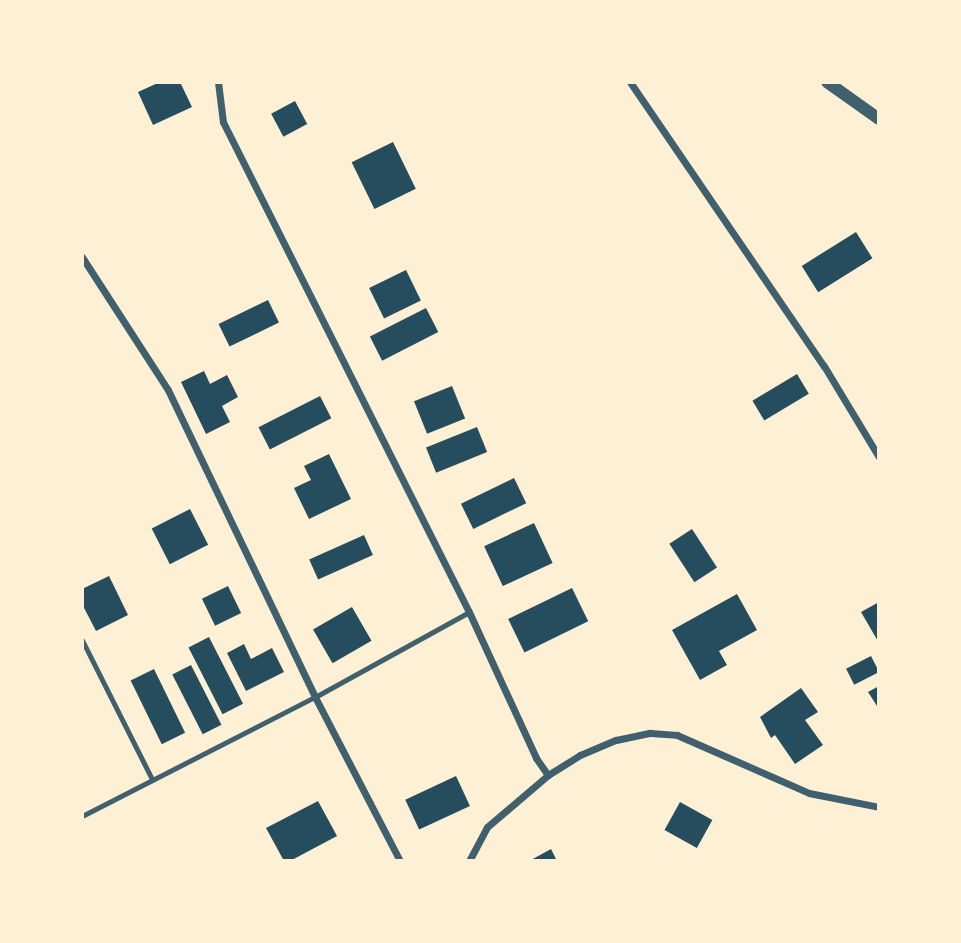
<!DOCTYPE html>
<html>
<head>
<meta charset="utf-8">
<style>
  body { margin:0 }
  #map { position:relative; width:961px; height:943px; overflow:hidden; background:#fdf0d5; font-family:"Libre Baskerville",serif }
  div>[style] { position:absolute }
  .building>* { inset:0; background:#264d5e; transform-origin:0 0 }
  .service>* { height:5px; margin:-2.5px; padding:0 2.5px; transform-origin:2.5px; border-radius:2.5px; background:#3f606c }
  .minor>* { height:7px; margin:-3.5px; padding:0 3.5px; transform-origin:3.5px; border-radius:3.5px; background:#3f606c }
  .tertiary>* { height:12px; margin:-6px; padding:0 6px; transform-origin:6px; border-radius:6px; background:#3f606c }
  span { translate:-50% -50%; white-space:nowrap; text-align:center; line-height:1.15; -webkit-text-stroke:7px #fdf0d5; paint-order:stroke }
  .frame { position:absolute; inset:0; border:84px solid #fdf0d5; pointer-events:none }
</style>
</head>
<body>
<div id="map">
  <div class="building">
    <div style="clip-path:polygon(160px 82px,180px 82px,192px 107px,153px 125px,138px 92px)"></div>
    <div style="left:295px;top:101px;width:26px;height:27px;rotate:62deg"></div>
    <div style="left:393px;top:142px;width:52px;height:46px;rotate:64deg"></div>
    <div style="left:856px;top:232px;width:31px;height:64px;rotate:58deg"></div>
    <div style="left:406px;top:270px;width:34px;height:41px;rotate:64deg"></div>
    <div style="left:268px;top:300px;width:25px;height:55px;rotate:64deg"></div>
    <div style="left:426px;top:308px;width:27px;height:63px;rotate:63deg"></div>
    <div style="clip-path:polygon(204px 371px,210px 384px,227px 375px,238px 397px,222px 406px,230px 422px,206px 434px,181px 382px)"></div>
    <div style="left:797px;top:374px;width:23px;height:52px;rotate:59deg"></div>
    <div style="left:452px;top:386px;width:35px;height:41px;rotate:68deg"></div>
    <div style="left:320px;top:396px;width:25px;height:69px;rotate:63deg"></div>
    <div style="left:477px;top:427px;width:27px;height:55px;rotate:68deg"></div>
    <div style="clip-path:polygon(329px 454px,351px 499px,309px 519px,294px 488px,311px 480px,304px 466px)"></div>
    <div style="left:514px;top:478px;width:28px;height:59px;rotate:64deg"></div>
    <div style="left:190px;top:509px;width:40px;height:43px;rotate:63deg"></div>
    <div style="left:534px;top:523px;width:44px;height:55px;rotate:65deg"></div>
    <div style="left:692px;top:529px;width:46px;height:27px;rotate:57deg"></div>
    <div style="left:364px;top:535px;width:22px;height:60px;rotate:66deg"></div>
    <div style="clip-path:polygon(109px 576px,128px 615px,96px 631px,82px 604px,82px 589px)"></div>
    <div style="left:228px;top:586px;width:30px;height:29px;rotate:64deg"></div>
    <div style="left:572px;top:588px;width:37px;height:71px;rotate:64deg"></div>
    <div style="clip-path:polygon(737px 594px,757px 630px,719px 651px,727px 665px,700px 680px,672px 630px)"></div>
    <div style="clip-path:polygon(879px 602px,879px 643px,861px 612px)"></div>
    <div style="left:352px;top:607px;width:39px;height:45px;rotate:60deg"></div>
    <div style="left:209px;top:637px;width:75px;height:23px;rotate:63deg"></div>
    <div style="clip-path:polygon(244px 644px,251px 659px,272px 648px,284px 672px,246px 691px,227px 653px)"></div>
    <div style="left:871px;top:656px;width:18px;height:28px;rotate:63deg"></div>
    <div style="left:191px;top:665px;width:67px;height:21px;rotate:63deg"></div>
    <div style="left:154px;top:669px;width:71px;height:26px;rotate:64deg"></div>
    <div style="clip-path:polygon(879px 686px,879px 709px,868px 692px)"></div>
    <div style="clip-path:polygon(801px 688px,818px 712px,805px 720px,823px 745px,795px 764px,775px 735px,771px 738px,760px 717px)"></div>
    <div style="left:456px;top:776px;width:33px;height:56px;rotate:65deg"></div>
    <div style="clip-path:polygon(318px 801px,337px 836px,290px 861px,284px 861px,266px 828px)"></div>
    <div style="left:680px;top:802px;width:37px;height:32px;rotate:29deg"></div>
    <div style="clip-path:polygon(551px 849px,557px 861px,529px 861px)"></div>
  </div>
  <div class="service">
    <div style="left:82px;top:640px;width:156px;rotate:63.3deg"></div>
    <div style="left:82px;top:816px;width:262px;rotate:-27.1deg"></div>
    <div style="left:315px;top:697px;width:176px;rotate:-28.9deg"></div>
  </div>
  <div class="minor">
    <div style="left:218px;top:82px;width:40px;rotate:82.9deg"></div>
    <div style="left:223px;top:122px;width:548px;rotate:63.34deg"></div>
    <div style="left:469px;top:612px;width:161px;rotate:65.3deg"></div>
    <div style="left:536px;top:758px;width:21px;rotate:55deg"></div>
    <div style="left:630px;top:82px;width:344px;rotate:55.7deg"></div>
    <div style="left:824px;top:366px;width:106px;rotate:58.9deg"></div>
    <div style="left:82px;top:257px;width:158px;rotate:57.1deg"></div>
    <div style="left:168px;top:390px;width:340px;rotate:64.4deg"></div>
    <div style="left:315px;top:697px;width:185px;rotate:62.6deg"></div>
    <div style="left:469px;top:861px;width:38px;rotate:-62deg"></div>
    <div style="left:487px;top:827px;width:80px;rotate:-40.4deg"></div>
    <div style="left:548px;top:775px;width:38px;rotate:-32deg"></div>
    <div style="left:580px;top:755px;width:39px;rotate:-23deg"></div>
    <div style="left:616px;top:740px;width:35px;rotate:-12deg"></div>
    <div style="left:650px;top:733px;width:27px;rotate:4deg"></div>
    <div style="left:677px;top:735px;width:144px;rotate:23.7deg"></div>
    <div style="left:809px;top:793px;width:71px;rotate:11.3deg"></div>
  </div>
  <div class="tertiary">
    <div style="left:827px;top:82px;width:64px;rotate:35.4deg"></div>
  </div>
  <div class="frame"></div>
</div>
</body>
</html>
